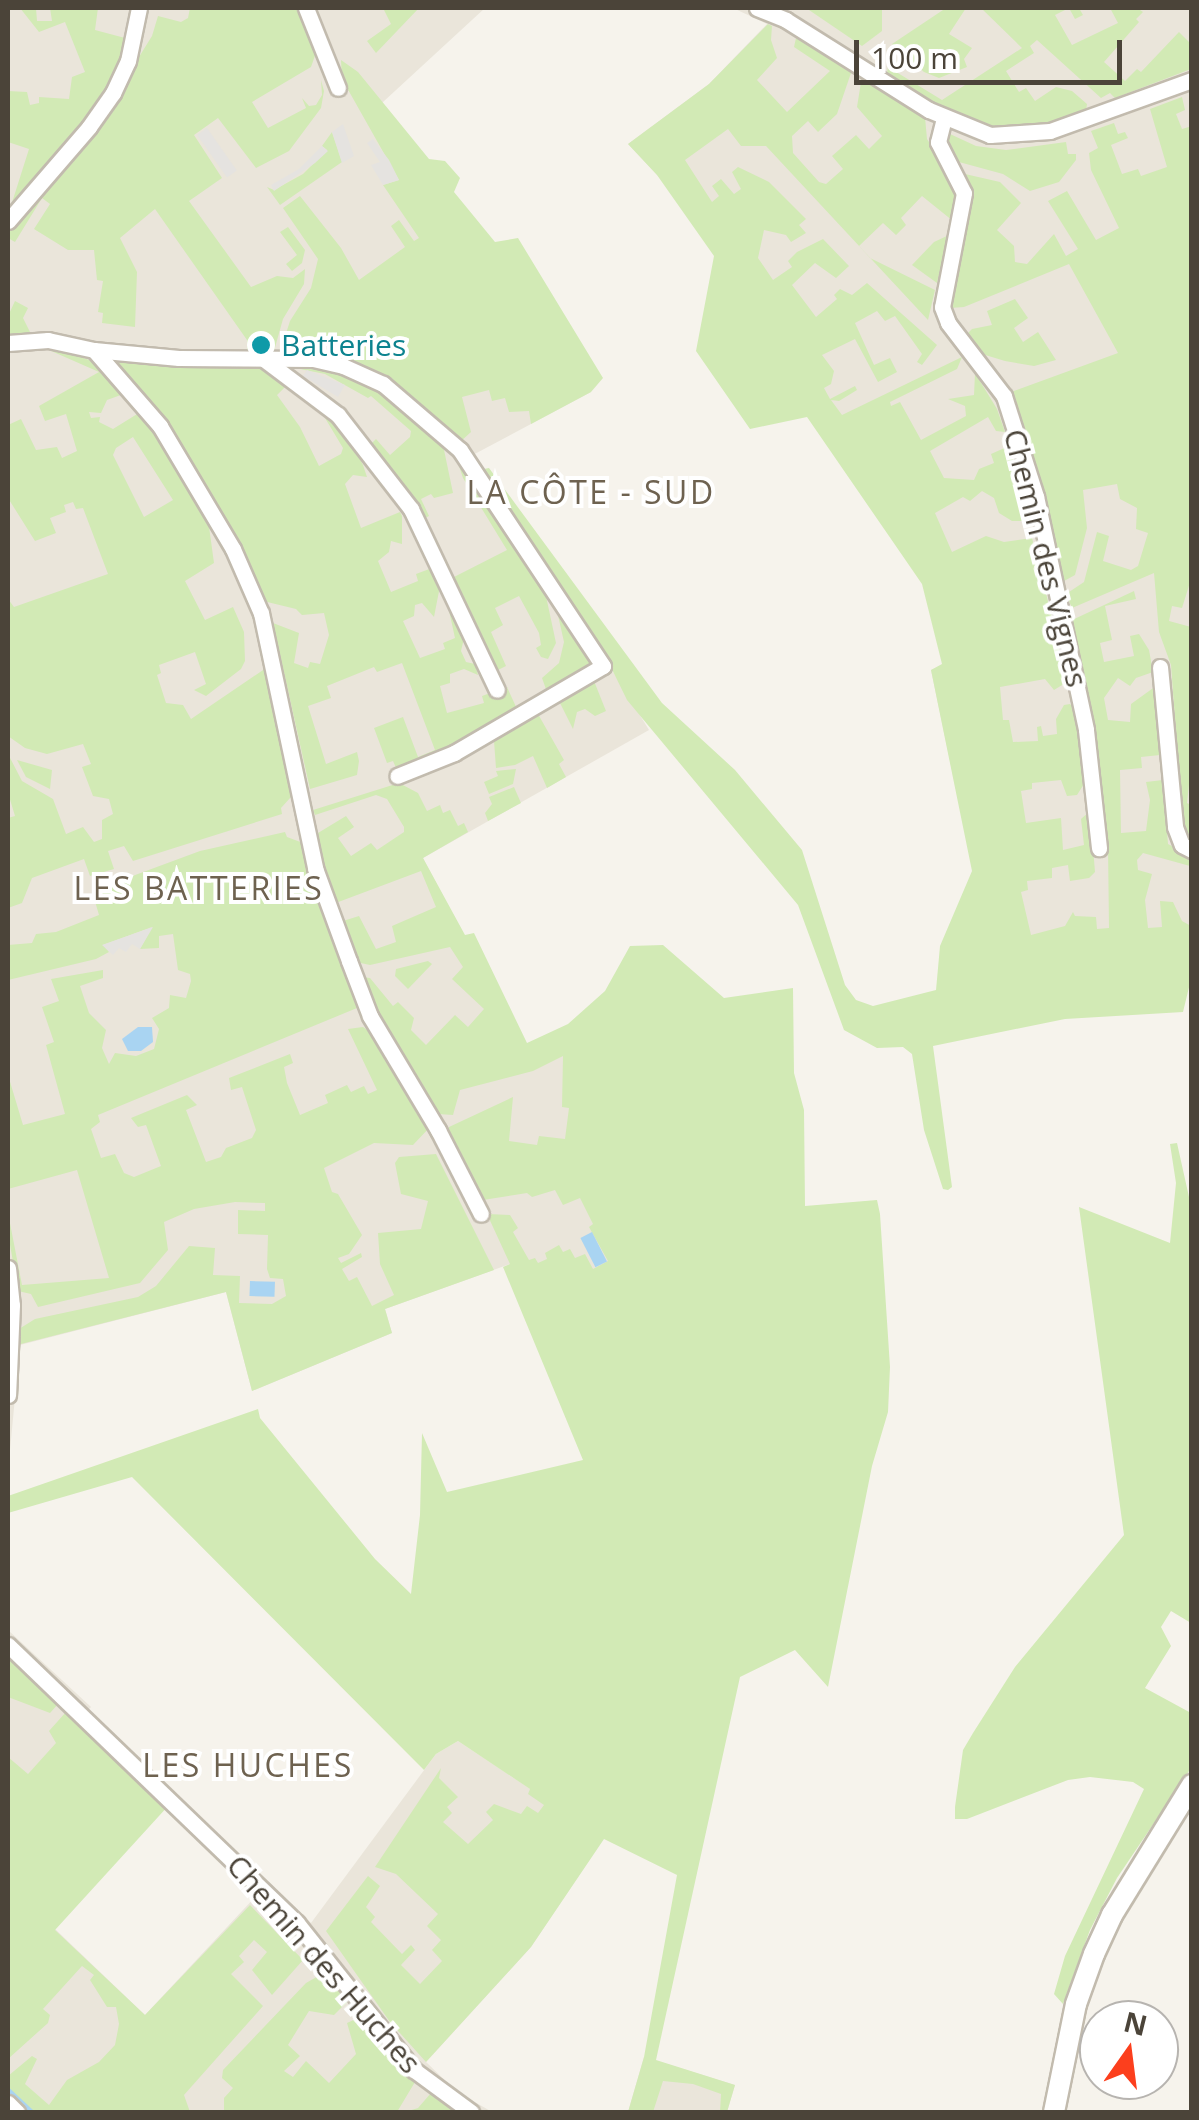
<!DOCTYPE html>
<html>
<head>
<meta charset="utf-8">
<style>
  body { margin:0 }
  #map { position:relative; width:1199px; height:2120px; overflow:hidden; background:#f6f3ec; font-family:"Open Sans",sans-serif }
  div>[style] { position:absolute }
  .residential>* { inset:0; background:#eae5da }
  .green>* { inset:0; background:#d2eab5 }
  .parking>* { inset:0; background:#e5e3e0; transform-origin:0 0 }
  .water>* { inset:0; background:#a9d4f2; transform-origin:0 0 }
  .stream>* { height:5px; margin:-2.5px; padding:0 2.5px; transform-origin:2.5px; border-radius:2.5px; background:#a9d4f2 }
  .roads { filter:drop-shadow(2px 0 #c2bbae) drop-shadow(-2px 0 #c2bbae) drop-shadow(0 2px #c2bbae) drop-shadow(0 -2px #c2bbae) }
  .minor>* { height:15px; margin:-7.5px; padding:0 7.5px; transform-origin:7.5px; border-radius:7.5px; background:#fff }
  .tertiary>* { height:20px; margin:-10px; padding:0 10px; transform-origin:10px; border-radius:10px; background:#fff }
  .dots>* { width:28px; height:28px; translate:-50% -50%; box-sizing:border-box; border:5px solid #fff; border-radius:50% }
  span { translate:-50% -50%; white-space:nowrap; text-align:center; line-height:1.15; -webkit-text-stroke:8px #fff; paint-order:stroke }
  .culture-label { font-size:30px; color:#0d838f }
  .left { translate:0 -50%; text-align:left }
  .street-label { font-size:30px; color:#4b4439 }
  .neighbourhood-label { font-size:32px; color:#6e6250; letter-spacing:2.5px }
  .frame { position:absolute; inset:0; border:10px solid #4b4439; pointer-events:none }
  .north { position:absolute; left:1079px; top:2000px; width:100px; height:100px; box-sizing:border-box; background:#fff; border:2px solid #b7b4b0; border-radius:50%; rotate:14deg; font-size:28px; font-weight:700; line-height:40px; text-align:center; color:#4b4439 }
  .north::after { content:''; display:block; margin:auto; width:35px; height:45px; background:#fc3f1d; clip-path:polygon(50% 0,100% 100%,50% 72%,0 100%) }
  .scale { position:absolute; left:854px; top:40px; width:268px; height:45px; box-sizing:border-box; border:5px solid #4b4439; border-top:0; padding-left:12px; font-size:30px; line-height:35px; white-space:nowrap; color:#4b4439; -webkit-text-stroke:8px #fff; paint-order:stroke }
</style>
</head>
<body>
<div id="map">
  <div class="residential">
    <div style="clip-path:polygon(8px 8px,485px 8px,370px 114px,591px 392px,469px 457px,548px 566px,649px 730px,423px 858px,522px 1046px,614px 1028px,679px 1252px,533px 1315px,510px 1264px,385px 1309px,392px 1333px,252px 1391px,226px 1292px,20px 1345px,8px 1471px)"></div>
    <div style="clip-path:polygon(733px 8px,1191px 8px,1191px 951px,995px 976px,931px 670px,952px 661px,942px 613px,725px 247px,628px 144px,709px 84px,767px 24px)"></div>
    <div style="clip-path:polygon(8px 1630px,91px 1707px,8px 1796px)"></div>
    <div style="clip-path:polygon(458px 1741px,604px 1838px,531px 1947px,426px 2062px,456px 2091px,492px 2112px,8px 2112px,8px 1884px,145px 2015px,269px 1882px,311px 1923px,436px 1754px)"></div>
    <div style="clip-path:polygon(644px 2057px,735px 2085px,727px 2112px,628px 2112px)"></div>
  </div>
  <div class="green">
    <div style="clip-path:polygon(20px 8px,36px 8px,37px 21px,52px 21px,50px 8px,98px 8px,95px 30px,125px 38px,127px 44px,98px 106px,9px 212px,29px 149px,8px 142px,8px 91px,27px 92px,30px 105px,39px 103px,39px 97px,69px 99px,72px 77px,85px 72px,65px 22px,39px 32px)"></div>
    <div style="clip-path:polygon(190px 8px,297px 8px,318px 47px,311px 67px,252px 102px,268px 128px,306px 108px,302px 98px,309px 106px,316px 105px,322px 95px,321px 80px,324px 91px,321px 108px,289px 151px,256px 168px,218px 118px,194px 135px,222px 178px,189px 201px,251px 287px,277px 276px,293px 278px,305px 269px,304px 284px,283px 319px,274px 351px,247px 352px,247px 340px,155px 209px,120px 238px,137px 272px,135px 327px,102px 323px,103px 313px,98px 312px,103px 281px,97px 280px,94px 250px,68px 250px,34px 229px,50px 204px,42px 198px,15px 242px,8px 238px,11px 224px,134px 65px,152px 36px,158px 16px,181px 22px,188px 18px)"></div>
    <div style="clip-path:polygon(383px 8px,419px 8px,376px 53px,367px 41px,391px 24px)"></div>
    <div style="clip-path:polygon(814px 8px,882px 8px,882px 31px,862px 46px,809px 10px)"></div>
    <div style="clip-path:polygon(946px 8px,966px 8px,949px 34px,972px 48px,964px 59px,967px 67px,939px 78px,924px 72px,892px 44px)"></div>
    <div style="clip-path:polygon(981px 8px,1079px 8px,1083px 15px,1075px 19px,1069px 8px,1055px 15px,1072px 45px,1118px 23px,1110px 8px,1137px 8px,1143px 12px,1136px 19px,1139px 22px,1104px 62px,1125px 81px,1137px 69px,1141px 72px,1179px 32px,1191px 44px,1191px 69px,1115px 98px,1110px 93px,1101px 98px,1037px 40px,1030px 46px,1034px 53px,1006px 71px,1019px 92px,1026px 88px,1035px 101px,1056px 87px,1072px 91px,1087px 104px,1086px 111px,1053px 122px,996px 127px,936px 105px,887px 73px,888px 67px,942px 100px,1022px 48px)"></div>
    <div style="clip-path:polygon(768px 24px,772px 26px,771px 40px,777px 58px,757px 80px,787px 112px,830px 71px,794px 47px,796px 38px,852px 70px,837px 114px,818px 132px,808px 121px,792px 136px,793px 153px,819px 182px,826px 184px,843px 169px,832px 156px,856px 135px,869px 149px,882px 136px,857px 107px,862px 76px,925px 117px,927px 139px,951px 175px,958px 197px,953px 221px,922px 196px,901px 218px,906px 225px,896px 235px,883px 223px,859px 246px,870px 258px,935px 290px,928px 320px,766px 146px,741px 146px,728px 129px,685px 160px,712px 202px,719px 196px,712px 186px,721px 179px,734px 194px,741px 189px,732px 172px,738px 167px,769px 182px,806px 219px,799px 225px,806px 233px,791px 242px,786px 235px,764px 230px,758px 258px,773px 280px,792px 267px,788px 261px,797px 252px,823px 239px,849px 266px,836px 278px,815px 263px,792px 285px,816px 317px,837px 299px,834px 295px,840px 289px,852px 295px,867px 283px,937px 345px,922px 365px,917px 362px,922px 354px,895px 316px,885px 321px,877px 311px,855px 323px,874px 365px,890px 358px,897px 372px,878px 382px,855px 339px,822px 355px,834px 371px,831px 384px,824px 388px,830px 399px,855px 386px,857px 390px,839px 401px,831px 400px,842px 415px,962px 357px,957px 369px,890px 402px,891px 406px,900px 402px,921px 440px,966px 416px,965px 406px,948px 399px,974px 395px,975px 373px,997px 409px,1005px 432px,996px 431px,988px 417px,930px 451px,944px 478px,974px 480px,979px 469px,994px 463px,991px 454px,1009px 446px,1029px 521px,1012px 521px,999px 513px,994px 498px,982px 491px,970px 501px,963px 497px,935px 513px,952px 552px,986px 536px,1004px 542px,1032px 538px,1052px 617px,1058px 615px,1067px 682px,1054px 690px,1045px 679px,1000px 687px,1003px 720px,1009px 720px,1013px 742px,1038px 741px,1037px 727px,1041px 726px,1043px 736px,1057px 734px,1056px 719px,1064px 705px,1070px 704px,1078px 712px,1084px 784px,1077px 795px,1067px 796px,1061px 780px,1032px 783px,1032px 789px,1021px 791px,1026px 823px,1061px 818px,1063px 850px,1084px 845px,1081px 819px,1090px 811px,1095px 872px,1089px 878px,1070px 881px,1068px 865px,1052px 868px,1052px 878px,1027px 881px,1028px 890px,1021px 892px,1031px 935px,1065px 926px,1073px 912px,1075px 916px,1096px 917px,1097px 929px,1109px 928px,1108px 847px,1092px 723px,1070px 621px,1134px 591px,1136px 599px,1105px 606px,1112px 640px,1100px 643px,1104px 662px,1134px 656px,1130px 636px,1139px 634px,1149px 650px,1153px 672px,1136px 678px,1130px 686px,1118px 678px,1104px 698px,1108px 720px,1130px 722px,1131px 704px,1156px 686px,1160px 755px,1141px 757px,1142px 768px,1120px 770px,1121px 833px,1146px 831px,1150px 800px,1146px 782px,1163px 780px,1168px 844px,1191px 856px,1190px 866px,1143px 853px,1137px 860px,1138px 870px,1152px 874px,1145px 900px,1148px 928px,1162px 927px,1160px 901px,1173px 902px,1182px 921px,1191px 926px,1191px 979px,1183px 1012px,1065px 1019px,933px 1046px,952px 1187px,948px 1190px,943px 1189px,924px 1130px,912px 1054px,903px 1047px,877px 1048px,844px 1030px,798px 905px,627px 700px,602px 649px,526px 533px,479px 470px,489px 468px,662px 703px,735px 770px,802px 850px,845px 985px,856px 1000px,873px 1006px,936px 990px,940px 946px,972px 871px,931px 670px,942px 664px,922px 584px,807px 417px,750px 429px,696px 351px,714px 256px,657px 175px,628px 144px,709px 84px)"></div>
    <div style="clip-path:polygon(341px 60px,358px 72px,429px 159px,445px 161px,460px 178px,454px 192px,495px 242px,518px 238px,603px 378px,591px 392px,531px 424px,529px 411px,509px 412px,505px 398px,492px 401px,489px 390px,462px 397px,471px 432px,460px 442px,408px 395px,372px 372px,328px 355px,335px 350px,334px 343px,318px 343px,311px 353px,280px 352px,290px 321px,311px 288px,318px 259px,283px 208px,300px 196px,341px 248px,359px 280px,405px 247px,391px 226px,399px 220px,414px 241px,419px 238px,383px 185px,399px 180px,342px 79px)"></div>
    <div style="clip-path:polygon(1182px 97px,1185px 110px,1176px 114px,1182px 129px,1192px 126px,1192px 576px,1182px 608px,1172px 606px,1169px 621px,1191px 627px,1192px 757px,1187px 803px,1191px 805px,1191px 837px,1183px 827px,1171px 665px,1159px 632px,1154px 573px,1072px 608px,1066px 594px,1084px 582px,1097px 532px,1109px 536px,1103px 561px,1131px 570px,1138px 566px,1148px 533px,1136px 529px,1137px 508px,1120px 499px,1117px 484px,1083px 490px,1087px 528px,1075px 575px,1064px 581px,1042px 484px,1011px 392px,1118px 353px,1069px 264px,964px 307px,950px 308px,972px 204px,965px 174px,1000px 182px,1021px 203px,997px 230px,1014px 246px,1015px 262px,1027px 264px,1054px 234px,1066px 256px,1078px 249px,1048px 201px,1067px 191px,1096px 240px,1119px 228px,1091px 170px,1089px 153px,1098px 148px,1091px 131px,1114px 123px,1118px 134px,1125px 132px,1128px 138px,1111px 145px,1122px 174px,1138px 169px,1141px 176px,1167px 167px,1150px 109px)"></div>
    <div style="clip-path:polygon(332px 132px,342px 162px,280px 205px,267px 187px,274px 190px,303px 174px,327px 150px,322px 146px)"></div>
    <div style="clip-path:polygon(950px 134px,976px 146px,1006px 150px,1066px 142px,1068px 154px,1076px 154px,1076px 160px,1059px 182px,1030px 191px,1003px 174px,959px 162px,944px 142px)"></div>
    <div style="clip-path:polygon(288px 227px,305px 250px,302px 263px,292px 271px,286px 264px,297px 255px,280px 232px)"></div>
    <div style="clip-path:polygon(949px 235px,937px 283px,912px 265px,934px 242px)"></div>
    <div style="clip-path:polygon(1015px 299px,1028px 318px,1014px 328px,1023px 342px,1038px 332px,1056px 360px,1034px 366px,1005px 361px,982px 354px,966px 335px,972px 329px,992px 325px,987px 311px)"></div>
    <div style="clip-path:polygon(15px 301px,28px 308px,23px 318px,32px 336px,8px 337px,8px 316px)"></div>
    <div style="clip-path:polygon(evenodd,54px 347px,100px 364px,129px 392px,107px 400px,101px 413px,89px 412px,91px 418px,100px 417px,99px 422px,113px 429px,142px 411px,207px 512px,214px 563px,185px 581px,205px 620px,233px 607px,244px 632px,245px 661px,241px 669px,206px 696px,194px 690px,206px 684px,195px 652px,159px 665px,161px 673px,157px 675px,166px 703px,183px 705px,191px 719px,266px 668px,291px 797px,281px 808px,282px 814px,133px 861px,124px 846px,108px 851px,114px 869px,90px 876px,84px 859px,32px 878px,22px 903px,8px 908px,8px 818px,15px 816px,8px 793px,8px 754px,22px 781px,53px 799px,66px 834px,83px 827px,94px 842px,102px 839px,102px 820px,113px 814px,109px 799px,93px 796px,82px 767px,91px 764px,83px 744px,47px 754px,25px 748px,8px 736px,8px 599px,14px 607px,108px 574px,83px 508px,76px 509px,73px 502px,64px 505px,66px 512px,50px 518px,56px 533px,35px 541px,8px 498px,8px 425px,21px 419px,36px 450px,57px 447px,62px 458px,77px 451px,66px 414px,45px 421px,39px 406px,99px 372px,49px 350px,54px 347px,133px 437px,173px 500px,144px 517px,113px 455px,116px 448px,133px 437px)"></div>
    <div style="clip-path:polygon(114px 358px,253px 362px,288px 384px,277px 395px,300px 427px,319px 466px,341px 454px,343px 448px,316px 403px,352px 444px,363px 465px,367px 477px,353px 475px,345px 484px,361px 528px,400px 512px,402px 516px,402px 544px,391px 541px,389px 552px,378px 561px,391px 592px,418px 581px,416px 574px,432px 568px,440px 586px,434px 617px,422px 603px,415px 605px,414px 616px,403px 621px,420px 658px,445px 649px,443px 643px,455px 638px,448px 606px,451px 604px,465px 634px,461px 651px,466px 662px,475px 664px,478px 675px,464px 669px,450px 674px,450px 683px,440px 686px,447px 713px,484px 703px,482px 696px,507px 687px,517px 709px,470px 738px,397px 770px,393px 761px,387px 763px,374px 728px,403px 717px,418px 757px,435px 750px,402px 663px,377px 672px,374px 667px,327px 686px,331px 698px,308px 706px,326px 764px,357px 752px,359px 761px,357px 775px,310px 789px,273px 623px,299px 633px,294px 663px,308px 668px,310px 662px,320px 664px,329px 635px,324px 613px,302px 615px,296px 609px,259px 600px,159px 416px)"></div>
    <div style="clip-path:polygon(295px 362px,348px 374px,386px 394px,443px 445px,453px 493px,434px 498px,431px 494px,421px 499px,429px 516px,423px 519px,370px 445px,376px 439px,390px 455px,410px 437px,411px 431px,371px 396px,368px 398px,325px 374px,290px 367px)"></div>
    <div style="clip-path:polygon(456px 457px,543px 582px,556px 643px,548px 659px,541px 657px,536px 648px,541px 645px,539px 633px,519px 596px,495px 608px,503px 625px,491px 632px,506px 666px,498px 670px,454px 577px,507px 550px,463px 478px)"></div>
    <div style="clip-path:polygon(553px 593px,594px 664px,547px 692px,542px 678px,559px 663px,564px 642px)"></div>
    <div style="clip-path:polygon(594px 681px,606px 711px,595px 716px,585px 709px,577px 712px,573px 729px,560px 703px,538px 714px,564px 760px,559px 764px,566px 777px,547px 788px,533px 756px,515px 765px,496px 768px,494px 741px,476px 748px,573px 688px)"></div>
    <div style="clip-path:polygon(17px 760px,52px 770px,50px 789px,26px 777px)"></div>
    <div style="clip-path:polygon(516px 769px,513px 784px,489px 794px,484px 782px,498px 776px,496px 771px)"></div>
    <div style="clip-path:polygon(399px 783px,418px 793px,427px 811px,440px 805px,443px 813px,450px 810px,458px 826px,464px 823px,468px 832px,423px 858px,465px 935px,474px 933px,527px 1043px,568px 1024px,605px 991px,630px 946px,663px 945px,724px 998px,793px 988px,794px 1073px,804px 1110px,805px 1206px,877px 1200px,880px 1214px,890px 1367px,888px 1412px,872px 1466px,828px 1687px,795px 1650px,740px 1677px,656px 2060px,735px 2085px,727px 2112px,720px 2112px,721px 2094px,693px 2084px,663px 2081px,653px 2112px,628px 2112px,644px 2057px,677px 1875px,604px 1839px,531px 1947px,426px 2062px,390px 2022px,326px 1931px,368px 1876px,380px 1886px,366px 1907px,375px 1917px,371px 1922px,402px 1954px,411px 1945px,415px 1950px,401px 1965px,420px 1984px,442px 1961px,432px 1950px,441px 1940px,427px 1926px,438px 1914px,396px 1874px,375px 1867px,441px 1768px,439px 1778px,458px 1797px,447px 1807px,452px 1813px,443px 1822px,468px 1844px,493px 1820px,486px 1812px,494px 1804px,521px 1814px,527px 1806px,538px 1813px,544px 1805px,528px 1794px,530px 1789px,458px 1741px,436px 1754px,424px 1770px,132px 1477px,8px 1513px,8px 1496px,258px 1409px,260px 1418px,375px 1559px,411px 1594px,420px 1515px,422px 1433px,447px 1492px,583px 1460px,503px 1267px,510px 1264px,487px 1214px,510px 1215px,518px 1228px,513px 1232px,529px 1260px,535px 1258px,538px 1263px,547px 1259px,545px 1253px,559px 1245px,563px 1252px,570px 1249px,575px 1258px,585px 1254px,593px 1269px,608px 1261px,589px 1227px,593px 1224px,580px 1198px,563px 1205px,555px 1190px,532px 1197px,527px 1193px,483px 1200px,445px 1136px,449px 1127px,513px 1097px,509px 1141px,537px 1145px,539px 1136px,565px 1139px,569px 1108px,562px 1107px,563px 1056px,533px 1071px,460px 1090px,453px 1115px,438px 1114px,423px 1100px,361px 977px,370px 978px,393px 1006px,398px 1002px,414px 1018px,411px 1030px,426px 1045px,455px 1015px,468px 1027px,484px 1009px,452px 979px,463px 967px,450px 947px,370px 965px,356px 962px,343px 928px,343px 921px,359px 916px,376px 949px,396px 942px,392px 926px,436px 907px,421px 871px,333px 904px,322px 868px,318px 833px,346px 816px,354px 827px,338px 838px,351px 856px,371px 843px,377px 850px,404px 832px,404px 827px,387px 799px,376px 795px,315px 815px,313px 810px)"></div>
    <div style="clip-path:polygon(514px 787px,521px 803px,488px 821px,485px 813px,492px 804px,489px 797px)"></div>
    <div style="clip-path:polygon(285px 832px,287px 837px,303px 843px,357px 1008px,98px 1115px,100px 1122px,91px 1129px,101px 1158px,115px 1154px,124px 1173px,134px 1177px,161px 1166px,146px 1125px,138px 1127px,131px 1118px,187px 1095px,197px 1105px,186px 1110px,206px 1162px,221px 1157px,226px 1148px,252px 1138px,256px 1130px,242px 1087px,231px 1090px,229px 1078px,290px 1054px,293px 1063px,284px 1067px,287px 1083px,300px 1115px,328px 1103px,325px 1095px,347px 1085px,351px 1092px,364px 1086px,368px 1094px,377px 1090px,348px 1029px,363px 1027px,376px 1036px,431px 1126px,413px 1145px,374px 1143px,324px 1168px,332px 1192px,338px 1194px,362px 1235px,349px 1254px,338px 1258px,341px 1263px,361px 1253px,362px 1257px,342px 1269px,349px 1281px,357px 1277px,372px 1306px,394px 1295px,380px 1264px,378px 1233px,421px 1229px,428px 1201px,401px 1194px,395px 1163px,399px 1157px,436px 1154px,494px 1270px,385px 1309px,392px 1333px,252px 1391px,226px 1292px,17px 1345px,19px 1329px,35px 1319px,138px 1297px,156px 1286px,189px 1246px,215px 1248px,213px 1275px,240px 1276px,239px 1303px,272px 1304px,286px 1296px,283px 1279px,270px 1278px,267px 1269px,268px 1235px,238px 1234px,238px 1210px,265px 1211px,265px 1203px,235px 1202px,194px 1209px,164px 1222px,168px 1250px,140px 1283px,38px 1307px,31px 1294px,18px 1291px,8px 1233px,8px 1213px,22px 1285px,109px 1278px,77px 1170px,8px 1189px,8px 1075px,23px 1125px,65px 1114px,46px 1045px,54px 1042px,42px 1007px,59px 1001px,51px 979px,103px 970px,103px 978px,80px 986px,89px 1013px,106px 1030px,102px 1048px,109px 1064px,115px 1053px,136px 1056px,154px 1049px,159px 1029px,152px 1018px,169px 1008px,170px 995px,186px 998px,191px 981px,190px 974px,178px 970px,173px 934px,159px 936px,159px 948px,140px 949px,152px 927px,103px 945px,109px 952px,96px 959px,8px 980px,8px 945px,32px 943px,36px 934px,56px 932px,99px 915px,92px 891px,200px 851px)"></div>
    <div style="clip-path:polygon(428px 961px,432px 964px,408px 989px,395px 976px,396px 969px)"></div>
    <div style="clip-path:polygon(1177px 1143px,1191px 1206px,1191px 1623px,1171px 1611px,1161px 1627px,1171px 1646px,1145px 1688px,1191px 1713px,1191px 1768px,1117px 1878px,1090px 1930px,1063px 2004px,1054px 1994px,1065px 1956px,1144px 1789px,1133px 1782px,1090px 1777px,1068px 1780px,967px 1819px,955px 1819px,955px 1807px,963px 1750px,973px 1733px,1015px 1667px,1124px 1535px,1079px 1207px,1170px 1243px,1176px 1183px,1170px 1144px)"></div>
    <div style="clip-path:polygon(8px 1655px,59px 1703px,50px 1713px,8px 1697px)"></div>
    <div style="clip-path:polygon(66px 1712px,169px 1805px,55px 1930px,145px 2015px,250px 1905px,303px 1960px,272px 1995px,252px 1970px,267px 1952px,254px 1940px,239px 1956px,244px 1962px,231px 1974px,263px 2006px,184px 2095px,190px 2112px,27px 2112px,8px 2094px,8px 2076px,32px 2056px,37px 2059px,25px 2084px,49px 2105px,67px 2080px,99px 2062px,115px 2045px,119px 2024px,116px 2007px,107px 2007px,90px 1980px,94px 1975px,82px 1966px,43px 2009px,50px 2015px,48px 2023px,8px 2059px,8px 1757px,28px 1774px,56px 1743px,49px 1731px)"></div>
    <div style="clip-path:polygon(329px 1970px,350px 1999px,334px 2015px,309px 2011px,288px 2045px,300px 2056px,284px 2071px,293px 2077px,306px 2061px,329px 2083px,356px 2054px,347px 2023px,362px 2016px,415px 2082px,397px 2112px,224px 2112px,224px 2098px,233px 2088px,222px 2078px,223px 2070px,306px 1983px)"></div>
    <div style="clip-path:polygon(431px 2093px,459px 2112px,405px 2112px,418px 2108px)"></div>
  </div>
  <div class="parking">
    <div style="clip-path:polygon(343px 124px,354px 156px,342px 163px,332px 132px)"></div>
    <div style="left:207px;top:128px;width:52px;height:12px;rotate:55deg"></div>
    <div style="clip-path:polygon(373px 139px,389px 160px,399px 180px,383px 185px,371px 165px,380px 162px,367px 143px)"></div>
    <div style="clip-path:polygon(322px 146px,328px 151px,315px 163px,274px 191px,271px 185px,299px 169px)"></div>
    <div style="clip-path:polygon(307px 370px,345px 385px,338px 397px,303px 376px)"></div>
    <div style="clip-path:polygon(153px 927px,140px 949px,132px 944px,126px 952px,119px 948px,113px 955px,102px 945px)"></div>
  </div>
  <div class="water">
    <div style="clip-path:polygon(138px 1027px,152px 1027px,153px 1042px,141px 1051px,128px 1051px,122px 1039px)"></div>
    <div style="left:592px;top:1232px;width:33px;height:13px;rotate:63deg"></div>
    <div style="left:250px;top:1281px;width:25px;height:15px;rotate:2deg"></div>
  </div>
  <div class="stream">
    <div style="left:8px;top:2090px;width:33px;rotate:43deg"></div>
  </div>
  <div class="roads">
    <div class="minor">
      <div style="left:306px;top:8px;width:86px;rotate:68.2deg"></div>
      <div style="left:757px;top:8px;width:31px;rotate:22deg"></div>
      <div style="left:786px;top:20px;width:169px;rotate:32.2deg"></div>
      <div style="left:929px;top:110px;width:66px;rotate:22.3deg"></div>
      <div style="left:990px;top:135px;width:60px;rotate:-3.8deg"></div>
      <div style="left:1050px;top:131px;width:151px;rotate:-19.8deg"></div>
      <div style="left:944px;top:118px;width:25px;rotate:104deg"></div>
      <div style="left:938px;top:142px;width:57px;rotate:63deg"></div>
      <div style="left:964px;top:193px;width:116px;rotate:100.9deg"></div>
      <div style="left:942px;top:307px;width:17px;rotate:69deg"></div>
      <div style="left:948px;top:323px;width:92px;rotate:52.5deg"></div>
      <div style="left:1004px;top:396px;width:105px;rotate:72.3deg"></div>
      <div style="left:1036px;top:496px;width:239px;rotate:77.9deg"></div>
      <div style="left:1086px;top:730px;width:119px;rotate:83.7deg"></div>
      <div style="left:8px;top:221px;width:124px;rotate:-49.2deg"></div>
      <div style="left:89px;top:127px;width:42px;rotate:-54.8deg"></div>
      <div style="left:113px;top:93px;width:35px;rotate:-65deg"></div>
      <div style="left:128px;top:61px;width:54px;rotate:-78.3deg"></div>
      <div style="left:8px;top:343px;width:40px;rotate:-4.3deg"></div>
      <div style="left:48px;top:340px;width:47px;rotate:12.3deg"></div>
      <div style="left:94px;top:350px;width:85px;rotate:5.4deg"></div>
      <div style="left:179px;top:358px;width:134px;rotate:0.4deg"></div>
      <div style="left:313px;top:359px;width:31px;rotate:13deg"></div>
      <div style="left:343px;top:366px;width:44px;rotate:24.2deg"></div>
      <div style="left:383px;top:384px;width:101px;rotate:40.6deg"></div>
      <div style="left:460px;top:450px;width:259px;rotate:56.5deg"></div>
      <div style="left:603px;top:666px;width:173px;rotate:149.7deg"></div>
      <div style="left:454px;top:753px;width:61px;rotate:158deg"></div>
      <div style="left:94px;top:350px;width:101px;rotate:49deg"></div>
      <div style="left:160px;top:426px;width:143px;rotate:59.3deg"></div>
      <div style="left:233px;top:549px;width:70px;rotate:66.4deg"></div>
      <div style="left:261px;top:613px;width:261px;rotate:78deg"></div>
      <div style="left:315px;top:868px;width:99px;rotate:69.9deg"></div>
      <div style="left:349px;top:961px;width:59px;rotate:69.1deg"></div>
      <div style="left:370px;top:1016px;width:133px;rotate:59.2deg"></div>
      <div style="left:438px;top:1130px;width:94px;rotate:62.9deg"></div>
      <div style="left:261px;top:357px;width:96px;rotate:37deg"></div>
      <div style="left:338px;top:415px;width:119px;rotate:52.2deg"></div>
      <div style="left:411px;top:509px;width:200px;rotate:64.6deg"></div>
      <div style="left:1160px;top:667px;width:161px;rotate:84.6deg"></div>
      <div style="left:1175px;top:827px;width:19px;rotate:69deg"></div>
      <div style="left:1182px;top:845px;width:11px;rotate:27deg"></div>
      <div style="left:8px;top:1268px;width:37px;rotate:84deg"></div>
      <div style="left:12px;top:1305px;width:90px;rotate:92.5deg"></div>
      <div style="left:8px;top:1645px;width:401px;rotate:43.9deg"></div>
      <div style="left:297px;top:1923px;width:188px;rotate:51.5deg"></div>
      <div style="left:414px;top:2070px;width:71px;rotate:36.4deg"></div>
      <div style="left:8px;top:2103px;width:13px;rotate:45deg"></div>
    </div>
    <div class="tertiary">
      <div style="left:1054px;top:2112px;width:110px;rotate:-78.5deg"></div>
      <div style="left:1076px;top:2004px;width:53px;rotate:-70.2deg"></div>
      <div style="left:1094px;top:1954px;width:43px;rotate:-65.2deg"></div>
      <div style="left:1112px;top:1915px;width:153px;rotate:-58.4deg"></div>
    </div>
  </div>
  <div class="dots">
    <div style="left:261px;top:345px;background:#0f9aa8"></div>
  </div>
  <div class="culture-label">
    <span class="left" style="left:281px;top:345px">Batteries</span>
  </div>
  <div class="street-label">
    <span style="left:1046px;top:558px;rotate:76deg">Chemin des Vignes</span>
    <span style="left:324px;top:1964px;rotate:49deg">Chemin des Huches</span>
  </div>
  <div class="neighbourhood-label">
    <span style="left:591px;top:492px">LA CÔTE - SUD</span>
    <span style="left:199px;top:888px">LES BATTERIES</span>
    <span style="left:248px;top:1765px">LES HUCHES</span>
  </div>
  <div class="frame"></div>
  <div class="north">N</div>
  <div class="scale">100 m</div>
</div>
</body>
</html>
